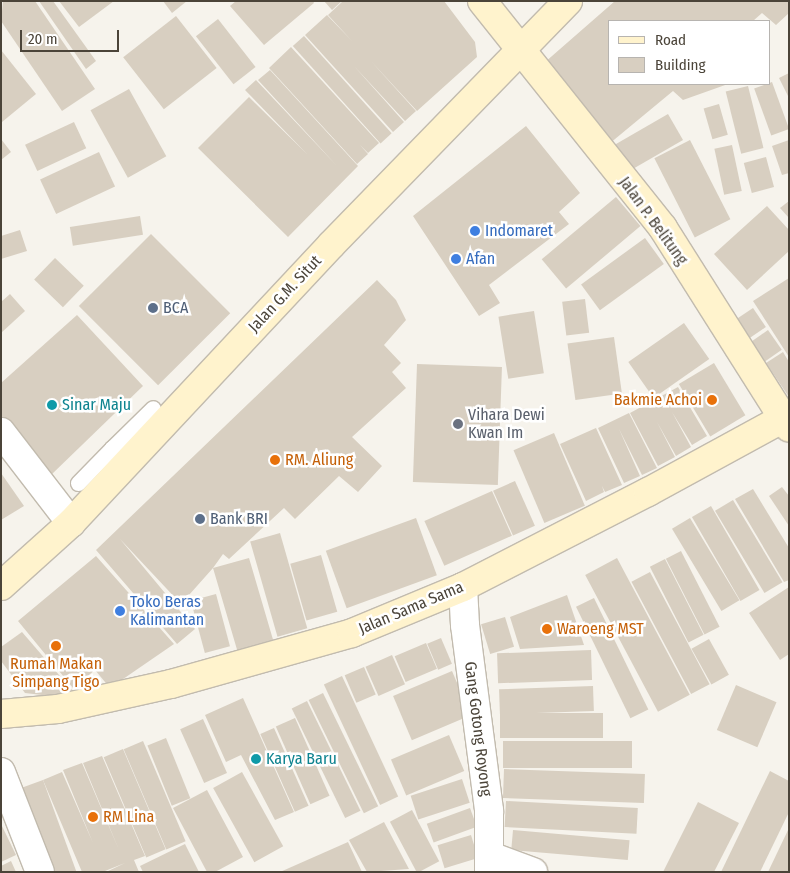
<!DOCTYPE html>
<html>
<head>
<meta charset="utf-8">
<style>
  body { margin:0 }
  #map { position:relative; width:790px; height:873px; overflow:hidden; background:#f6f3ec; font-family:"Fira Sans Condensed",sans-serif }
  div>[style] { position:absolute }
  .building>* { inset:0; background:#d8cfc1; transform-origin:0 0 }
  .roads { filter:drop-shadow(1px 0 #c2bbae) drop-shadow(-1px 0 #c2bbae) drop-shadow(0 1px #c2bbae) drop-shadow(0 -1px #c2bbae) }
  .lane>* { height:15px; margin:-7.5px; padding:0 7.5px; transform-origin:7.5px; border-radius:7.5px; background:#fff }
  .street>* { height:28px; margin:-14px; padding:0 14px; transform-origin:14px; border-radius:14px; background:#fff }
  .secondary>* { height:28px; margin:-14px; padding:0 14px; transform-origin:14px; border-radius:14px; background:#fff3cd }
  .dots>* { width:14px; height:14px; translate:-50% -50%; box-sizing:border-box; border:2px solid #fff; border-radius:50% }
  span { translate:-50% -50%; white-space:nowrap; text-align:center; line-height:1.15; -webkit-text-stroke:5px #fff; paint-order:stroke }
  .street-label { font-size:16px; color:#4b4439 }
  .shop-label { font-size:16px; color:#366cbe }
  .left { translate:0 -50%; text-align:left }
  .service-label { font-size:16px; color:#4e5e75 }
  .food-label { font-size:16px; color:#c56008 }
  .right { translate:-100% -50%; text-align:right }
  .culture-label { font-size:16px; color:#0d838f }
  .worship-label { font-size:16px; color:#5b616d }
  .frame { position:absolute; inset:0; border:2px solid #4b4439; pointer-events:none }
  .legend { position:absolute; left:608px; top:20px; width:162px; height:65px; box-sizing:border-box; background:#fff; border:1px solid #b7b4b0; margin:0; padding:6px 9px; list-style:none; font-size:15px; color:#4b4439 }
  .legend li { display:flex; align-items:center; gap:10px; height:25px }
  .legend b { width:25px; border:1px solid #b7b4b0 }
  .scale { position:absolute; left:20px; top:30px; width:99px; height:22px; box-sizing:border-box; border:2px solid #4b4439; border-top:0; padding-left:6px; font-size:15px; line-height:18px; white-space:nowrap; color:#4b4439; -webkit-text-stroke:4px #fff; paint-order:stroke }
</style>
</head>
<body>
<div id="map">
  <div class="building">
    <div style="clip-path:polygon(3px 1px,35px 1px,95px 89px,62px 111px,1px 21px)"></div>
    <div style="clip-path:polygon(39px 1px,53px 1px,96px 61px,86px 69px)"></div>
    <div style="clip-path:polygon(59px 1px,114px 1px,79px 27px)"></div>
    <div style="clip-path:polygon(163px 1px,187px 1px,172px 13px)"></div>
    <div style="clip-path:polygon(236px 1px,313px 1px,314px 3px,264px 45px,230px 6px)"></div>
    <div style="clip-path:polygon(324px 1px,342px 1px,332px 10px)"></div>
    <div style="clip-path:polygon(343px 1px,444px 1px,475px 42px,477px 57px,417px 111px,370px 60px,416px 111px,405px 121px,354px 66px,404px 122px,393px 132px,305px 35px,327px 15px,352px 41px,328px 15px)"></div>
    <div style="clip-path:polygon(615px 1px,789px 1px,789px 13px,776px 25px,762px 13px,753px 21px,609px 21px,609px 84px,728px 84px,683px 100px,673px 91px,609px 144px,544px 63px)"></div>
    <div style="left:176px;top:16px;width:66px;height:67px;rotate:52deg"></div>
    <div style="left:218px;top:19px;width:61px;height:28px;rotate:52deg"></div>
    <div style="left:304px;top:36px;width:131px;height:15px;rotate:48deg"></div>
    <div style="clip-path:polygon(291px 47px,379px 143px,368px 153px,360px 145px,368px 154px,357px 164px,269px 68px)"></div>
    <div style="clip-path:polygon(1px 50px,36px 94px,2px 122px,1px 120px)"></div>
    <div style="clip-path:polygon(270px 70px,358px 166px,288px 237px,198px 148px,249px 97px,307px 154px,245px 90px,256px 80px,337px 166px,258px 80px)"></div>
    <div style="clip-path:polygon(789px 73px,789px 98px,779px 78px)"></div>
    <div style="left:772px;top:82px;width:50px;height:19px;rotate:70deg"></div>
    <div style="left:748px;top:86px;width:64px;height:23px;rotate:76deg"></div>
    <div style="left:129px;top:89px;width:77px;height:44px;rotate:61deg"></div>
    <div style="left:719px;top:104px;width:32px;height:16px;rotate:74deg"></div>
    <div style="left:668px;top:114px;width:30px;height:63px;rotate:60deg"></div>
    <div style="left:74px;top:122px;width:29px;height:54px;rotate:65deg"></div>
    <div style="clip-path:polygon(526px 126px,580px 193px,559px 212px,569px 224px,489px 285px,500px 303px,479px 316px,413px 216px)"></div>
    <div style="clip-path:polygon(1px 139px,11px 152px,1px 160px)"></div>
    <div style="left:690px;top:140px;width:89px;height:40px;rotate:63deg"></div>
    <div style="clip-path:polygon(789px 140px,789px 173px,782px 175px,772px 146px)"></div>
    <div style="left:732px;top:145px;width:47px;height:18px;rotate:78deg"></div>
    <div style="left:99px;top:152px;width:38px;height:65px;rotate:65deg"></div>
    <div style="left:766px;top:157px;width:31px;height:23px;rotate:75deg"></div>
    <div style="left:616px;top:197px;width:38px;height:97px;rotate:50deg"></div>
    <div style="clip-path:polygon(789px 201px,789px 218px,780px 208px)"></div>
    <div style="clip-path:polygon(767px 206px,789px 230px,789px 251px,747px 290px,714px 254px)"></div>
    <div style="left:140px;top:216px;width:19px;height:71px;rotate:81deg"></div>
    <div style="clip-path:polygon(20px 230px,27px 251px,1px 259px,1px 236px)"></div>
    <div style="left:151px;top:234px;width:112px;height:102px;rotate:45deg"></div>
    <div style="left:645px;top:238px;width:32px;height:79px;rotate:54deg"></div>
    <div style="left:55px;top:258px;width:40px;height:30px;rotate:44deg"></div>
    <div style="clip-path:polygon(789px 278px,789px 357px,753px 301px)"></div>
    <div style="clip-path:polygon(377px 280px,396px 300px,406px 320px,384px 345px,401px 363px,392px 372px,406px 388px,352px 437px,382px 466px,358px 492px,339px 476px,295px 519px,284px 508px,229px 559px,223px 554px,213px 568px,249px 558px,274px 643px,238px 653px,213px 568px,181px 604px,120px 539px,195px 629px,177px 644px,96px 550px)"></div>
    <div style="clip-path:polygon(10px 294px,25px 311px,1px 333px,1px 302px)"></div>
    <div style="left:585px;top:299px;width:34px;height:23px;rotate:83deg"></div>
    <div style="left:753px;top:308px;width:23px;height:23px;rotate:56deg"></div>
    <div style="left:534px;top:311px;width:63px;height:36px;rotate:81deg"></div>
    <div style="clip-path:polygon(77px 315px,143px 386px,51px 475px,1px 416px,1px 383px)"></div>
    <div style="left:684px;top:323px;width:44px;height:68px;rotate:55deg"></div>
    <div style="left:768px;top:330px;width:24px;height:21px;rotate:55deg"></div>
    <div style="left:614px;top:337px;width:57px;height:47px;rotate:82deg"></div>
    <div style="clip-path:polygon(783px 352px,789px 362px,789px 397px,766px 363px)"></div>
    <div style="left:714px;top:363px;width:61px;height:41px;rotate:59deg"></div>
    <div style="left:417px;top:364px;width:85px;height:118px;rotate:2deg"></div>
    <div style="clip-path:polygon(678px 387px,707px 436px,692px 445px,672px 412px,691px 447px,676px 456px,657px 422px,675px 457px,658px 466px,630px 413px)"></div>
    <div style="clip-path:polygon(629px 413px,657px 468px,642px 475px,619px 429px,640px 476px,624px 483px,598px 428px)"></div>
    <div style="clip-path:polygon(596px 428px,622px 485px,605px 492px,602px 486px,604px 492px,586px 501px,560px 444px)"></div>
    <div style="left:554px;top:433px;width:79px;height:44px;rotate:67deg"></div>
    <div style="clip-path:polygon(1px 473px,24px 506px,1px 520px)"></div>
    <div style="left:515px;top:481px;width:49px;height:24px;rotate:66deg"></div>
    <div style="clip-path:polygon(782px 487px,789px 496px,789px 526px,769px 496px)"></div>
    <div style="clip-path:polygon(753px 489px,789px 548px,789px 580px,784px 582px,735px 499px)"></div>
    <div style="left:492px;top:491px;width:49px;height:74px;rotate:66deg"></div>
    <div style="left:733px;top:500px;width:96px;height:21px;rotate:59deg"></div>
    <div style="left:711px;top:506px;width:97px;height:22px;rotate:60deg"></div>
    <div style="left:416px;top:518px;width:61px;height:96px;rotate:70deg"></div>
    <div style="left:690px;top:518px;width:96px;height:21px;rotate:59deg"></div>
    <div style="left:280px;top:533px;width:99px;height:31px;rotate:74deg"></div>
    <div style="left:681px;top:551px;width:85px;height:17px;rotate:63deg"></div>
    <div style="left:321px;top:555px;width:59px;height:32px;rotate:74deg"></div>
    <div style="clip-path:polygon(96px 556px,174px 644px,110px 688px,95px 670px,73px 688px,18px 621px)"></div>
    <div style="left:617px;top:558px;width:155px;height:36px;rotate:62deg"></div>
    <div style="left:665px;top:559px;width:85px;height:17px;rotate:63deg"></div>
    <div style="left:650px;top:572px;width:127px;height:21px;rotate:62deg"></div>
    <div style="clip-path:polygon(789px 587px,789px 654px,780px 660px,749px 613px)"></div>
    <div style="left:216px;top:594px;width:54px;height:26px;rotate:75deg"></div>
    <div style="clip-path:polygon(567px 595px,584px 645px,520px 649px,510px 617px)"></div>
    <div style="left:594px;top:598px;width:124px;height:20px;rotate:64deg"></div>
    <div style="left:505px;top:617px;width:31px;height:25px;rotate:73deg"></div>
    <div style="clip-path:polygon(22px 632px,72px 690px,59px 697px,25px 693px,1px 661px,1px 647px)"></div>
    <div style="left:441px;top:638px;width:28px;height:15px;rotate:67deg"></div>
    <div style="left:709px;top:639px;width:41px;height:20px;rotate:61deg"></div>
    <div style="left:426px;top:643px;width:28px;height:34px;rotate:67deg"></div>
    <div style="left:591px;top:650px;width:30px;height:94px;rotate:88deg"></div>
    <div style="left:392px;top:655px;width:32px;height:29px;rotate:66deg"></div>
    <div style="left:364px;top:667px;width:30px;height:21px;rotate:67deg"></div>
    <div style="left:452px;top:671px;width:48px;height:64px;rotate:67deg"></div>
    <div style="left:342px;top:676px;width:133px;height:20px;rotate:65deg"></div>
    <div style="left:736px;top:685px;width:44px;height:49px;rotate:23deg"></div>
    <div style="left:593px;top:686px;width:25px;height:94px;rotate:88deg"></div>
    <div style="left:323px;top:693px;width:126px;height:16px;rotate:64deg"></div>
    <div style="clip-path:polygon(243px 698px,294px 812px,275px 820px,241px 755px,226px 762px,205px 715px)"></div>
    <div style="left:307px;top:701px;width:122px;height:17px;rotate:64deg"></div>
    <div style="left:603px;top:713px;width:25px;height:103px;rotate:90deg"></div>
    <div style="left:295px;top:718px;width:85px;height:21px;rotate:66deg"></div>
    <div style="left:203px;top:719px;width:59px;height:25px;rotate:66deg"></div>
    <div style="left:274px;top:728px;width:85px;height:15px;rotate:66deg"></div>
    <div style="left:449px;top:735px;width:39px;height:63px;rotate:67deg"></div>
    <div style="left:166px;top:738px;width:65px;height:20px;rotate:68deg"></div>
    <div style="left:143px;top:741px;width:109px;height:21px;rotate:67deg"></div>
    <div style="left:503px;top:741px;width:129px;height:27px"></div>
    <div style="left:123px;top:749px;width:109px;height:21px;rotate:67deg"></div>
    <div style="clip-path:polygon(102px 756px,145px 856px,134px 860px,139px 872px,106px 872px,125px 863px,105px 871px,82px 872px,43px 780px,62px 772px,93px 843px,63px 770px,82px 763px,119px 850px,83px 763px)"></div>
    <div style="left:504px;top:769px;width:141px;height:29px;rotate:2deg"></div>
    <div style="clip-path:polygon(770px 771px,789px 781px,789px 812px,760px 872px,721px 872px)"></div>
    <div style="left:242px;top:772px;width:85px;height:33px;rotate:61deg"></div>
    <div style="left:462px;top:779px;width:25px;height:54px;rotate:72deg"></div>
    <div style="left:43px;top:780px;width:98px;height:27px;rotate:70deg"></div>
    <div style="clip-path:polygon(207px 790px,243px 857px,215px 872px,207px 872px,173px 808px)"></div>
    <div style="left:506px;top:801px;width:132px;height:26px;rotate:3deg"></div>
    <div style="clip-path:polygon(698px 802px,739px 823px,714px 872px,663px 872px)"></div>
    <div style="left:470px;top:808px;width:20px;height:46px;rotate:70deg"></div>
    <div style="left:412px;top:810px;width:58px;height:25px;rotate:62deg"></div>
    <div style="clip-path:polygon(384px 822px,409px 869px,367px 872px,349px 840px)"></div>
    <div style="clip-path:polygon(1px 824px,16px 855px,1px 862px)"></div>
    <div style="clip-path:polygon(789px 828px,789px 872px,768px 872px)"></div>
    <div style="left:513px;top:830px;width:117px;height:20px;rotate:5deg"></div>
    <div style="left:471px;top:835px;width:24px;height:35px;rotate:73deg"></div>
    <div style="clip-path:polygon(348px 842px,362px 872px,280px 872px)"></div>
    <div style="clip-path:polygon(185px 844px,199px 872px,143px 872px,140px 866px)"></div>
    <div style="clip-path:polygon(11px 861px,16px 872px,1px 872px,1px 866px)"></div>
  </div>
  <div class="roads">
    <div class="lane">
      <div style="left:127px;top:463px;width:21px;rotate:-135deg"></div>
      <div style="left:112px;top:448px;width:57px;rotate:-44.3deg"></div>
      <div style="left:78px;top:483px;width:49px;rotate:-45.8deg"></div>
    </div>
    <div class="street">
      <div style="left:1px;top:432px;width:115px;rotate:52.4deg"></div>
      <div style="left:463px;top:587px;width:38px;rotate:87deg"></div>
      <div style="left:465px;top:625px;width:188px;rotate:82.6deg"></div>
      <div style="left:489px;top:811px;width:61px;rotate:90deg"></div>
      <div style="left:1px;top:772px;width:107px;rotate:68.7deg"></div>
      <div style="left:490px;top:856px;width:46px;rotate:20.4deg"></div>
    </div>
    <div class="secondary">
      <div style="left:482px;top:1px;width:290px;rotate:51.4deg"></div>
      <div style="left:663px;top:228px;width:236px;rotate:57.7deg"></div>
      <div style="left:1px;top:586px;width:94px;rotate:-42deg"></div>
      <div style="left:71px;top:523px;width:381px;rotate:-46.9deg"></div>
      <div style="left:331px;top:245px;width:340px;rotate:-45.8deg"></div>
      <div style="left:1px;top:714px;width:57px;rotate:-5deg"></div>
      <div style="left:58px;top:709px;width:116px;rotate:-12.5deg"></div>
      <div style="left:171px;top:684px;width:188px;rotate:-15.7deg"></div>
      <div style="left:352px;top:633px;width:120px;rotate:-22.5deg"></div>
      <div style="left:463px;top:587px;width:208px;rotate:-27.2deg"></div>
      <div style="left:648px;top:492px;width:161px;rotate:-28.6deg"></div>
    </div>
  </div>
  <div class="dots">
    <div style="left:475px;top:231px;background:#3f7fe0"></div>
    <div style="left:456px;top:259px;background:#3f7fe0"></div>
    <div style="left:153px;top:308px;background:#5c6f8a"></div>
    <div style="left:712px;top:400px;background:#e8710a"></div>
    <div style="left:52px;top:405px;background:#0f9aa8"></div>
    <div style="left:458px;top:424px;background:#6b7280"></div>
    <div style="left:275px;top:460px;background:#e8710a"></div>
    <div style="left:200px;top:519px;background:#5c6f8a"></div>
    <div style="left:120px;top:611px;background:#3f7fe0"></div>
    <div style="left:547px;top:629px;background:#e8710a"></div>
    <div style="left:56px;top:646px;background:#e8710a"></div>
    <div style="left:256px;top:759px;background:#0f9aa8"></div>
    <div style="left:93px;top:817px;background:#e8710a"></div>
  </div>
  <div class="street-label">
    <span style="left:653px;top:221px;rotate:54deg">Jalan P. Belitung</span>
    <span style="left:285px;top:294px;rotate:-47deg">Jalan G.M. Situt</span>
    <span style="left:411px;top:608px;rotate:-23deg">Jalan Sama Sama</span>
    <span style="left:478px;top:729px;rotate:83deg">Gang Gotong Royong</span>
  </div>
  <div class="shop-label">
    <span class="left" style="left:485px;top:231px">Indomaret</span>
    <span class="left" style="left:466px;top:259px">Afan</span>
    <span class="left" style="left:130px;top:611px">Toko Beras<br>Kalimantan</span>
  </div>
  <div class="service-label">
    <span class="left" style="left:163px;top:308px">BCA</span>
    <span class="left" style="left:210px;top:519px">Bank BRI</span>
  </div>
  <div class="food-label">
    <span class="right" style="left:702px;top:400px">Bakmie Achoi</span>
    <span class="left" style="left:285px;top:460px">RM. Aliung</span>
    <span class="left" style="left:557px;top:629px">Waroeng MST</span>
    <span style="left:56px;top:673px">Rumah Makan<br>Simpang Tigo</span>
    <span class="left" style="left:103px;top:817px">RM Lina</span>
  </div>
  <div class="culture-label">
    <span class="left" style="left:62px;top:405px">Sinar Maju</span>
    <span class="left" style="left:266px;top:759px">Karya Baru</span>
  </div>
  <div class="worship-label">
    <span class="left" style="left:468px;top:424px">Vihara Dewi<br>Kwan Im</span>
  </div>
  <div class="frame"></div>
  <ul class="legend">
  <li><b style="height:6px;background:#fff3cd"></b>Road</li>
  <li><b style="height:14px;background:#d8cfc1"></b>Building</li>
  </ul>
  <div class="scale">20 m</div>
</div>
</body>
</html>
